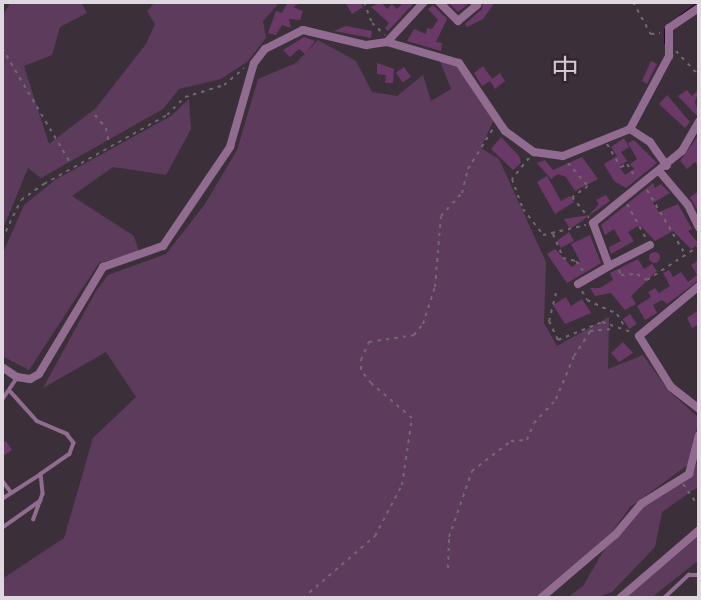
<!DOCTYPE html>
<html>
<head>
<meta charset="utf-8">
<style>
  body { margin:0 }
  #map { position:relative; width:701px; height:600px; overflow:hidden; background:#3b303a; font-family:"PT Sans Narrow","Noto Sans JP",sans-serif }
  div>[style] { position:absolute }
  .green>* { inset:0; background:#5d3b5c }
  .stream>* { height:2px; margin:-1px; padding:0 1px; transform-origin:1px; border-radius:1px; background:#310331 }
  .building>* { inset:0; background:#6a3968; transform-origin:0 0 }
  .round { border-radius:50% }
  .path>* { height:2px; margin-top:-1px; transform-origin:0; background:repeating-linear-gradient(90deg,#726871 0 3.5px,transparent 0 8.5px) }
  .lane>* { height:3.5px; margin:-1.75px; padding:0 1.75px; transform-origin:1.75px; border-radius:1.75px; background:#926c90 }
  .street>* { height:8px; margin:-4px; padding:0 4px; transform-origin:4px; border-radius:4px; background:#926c90 }
  span { translate:-50% -50%; white-space:nowrap; text-align:center; line-height:1.15; -webkit-text-stroke:5px #312630; paint-order:stroke }
  .quarter-label { font-size:28px; color:#d4c5d3 }
  .frame { position:absolute; inset:0; border:4px solid #e0d8df; pointer-events:none }
</style>
</head>
<body>
<div id="map">
  <div class="green">
    <div style="clip-path:polygon(11px 2px,81px 2px,87px 13px,60px 27px,52px 55px,24px 66px,49px 144px,96px 108px,146px 44px,155px 24px,147px 11px,155px 2px,280px 2px,263px 21px,266px 38px,247px 62px,221px 79px,179px 89px,163px 109px,41px 178px,28px 168px,2px 231px,2px 16px)"></div>
    <div style="clip-path:polygon(318px 40px,356px 61px,372px 92px,397px 96px,423px 75px,431px 101px,451px 89px,438px 56px,457px 65px,494px 119px,481px 148px,499px 159px,546px 262px,544px 323px,557px 346px,609px 317px,608px 369px,643px 355px,668px 390px,699px 418px,689px 464px,630px 507px,612px 532px,537px 598px,2px 598px,2px 579px,64px 538px,93px 438px,136px 397px,106px 352px,43px 388px,96px 291px,108px 275px,166px 254px,205px 204px,237px 150px,258px 79px,296px 63px)"></div>
    <div style="clip-path:polygon(189px 99px,191px 129px,166px 175px,113px 167px,72px 196px,134px 236px,139px 252px,99px 263px,29px 370px,2px 356px,2px 255px,24px 205px,55px 180px,171px 116px)"></div>
    <div style="clip-path:polygon(699px 462px,699px 486px,662px 512px,655px 547px,612px 592px,596px 598px,567px 598px,583px 586px,604px 550px,635px 514px)"></div>
    <div style="clip-path:polygon(699px 535px,699px 560px,651px 598px,626px 598px)"></div>
  </div>
  <div class="stream">
    <div style="left:680px;top:16px;width:24px;rotate:-36deg"></div>
    <div style="left:665px;top:43px;width:14px;rotate:-90deg"></div>
  </div>
  <div class="building">
    <div style="clip-path:polygon(288px 2px,302px 2px,293px 7px,303px 11px,300px 20px,289px 19px,291px 28px,282px 25px,276px 35px,268px 33px,276px 11px,282px 13px)"></div>
    <div style="clip-path:polygon(345px 2px,360px 2px,363px 7px,352px 14px)"></div>
    <div style="clip-path:polygon(381px 2px,387px 9px,392px 4px,397px 9px,404px 2px,415px 2px,388px 31px,385px 28px,389px 23px,371px 7px)"></div>
    <div style="clip-path:polygon(448px 2px,468px 2px,468px 4px,458px 12px)"></div>
    <div style="clip-path:polygon(483px 2px,495px 2px,483px 19px,467px 27px,465px 24px,482px 9px)"></div>
    <div style="clip-path:polygon(433px 5px,447px 19px,436px 42px,442px 43px,441px 51px,407px 41px,414px 29px,426px 34px,427px 28px,432px 29px,438px 20px,428px 9px)"></div>
    <div style="clip-path:polygon(346px 26px,372px 31px,371px 38px,334px 31px)"></div>
    <div style="clip-path:polygon(304px 37px,315px 41px,305px 54px,299px 49px,290px 57px,283px 50px)"></div>
    <div style="clip-path:polygon(651px 61px,657px 64px,647px 84px,642px 81px)"></div>
    <div style="clip-path:polygon(377px 63px,394px 69px,393px 83px,385px 83px,386px 75px,377px 74px)"></div>
    <div style="clip-path:polygon(483px 66px,492px 79px,500px 73px,505px 81px,495px 89px,490px 81px,482px 86px,474px 73px)"></div>
    <div style="left:404px;top:67px;width:12px;height:10px;rotate:55deg"></div>
    <div style="clip-path:polygon(699px 89px,695px 102px,699px 115px,696px 115px,678px 96px,687px 90px,692px 96px)"></div>
    <div style="clip-path:polygon(667px 95px,690px 122px,685px 128px,659px 104px)"></div>
    <div style="clip-path:polygon(699px 134px,699px 166px,695px 162px,687px 169px,680px 161px)"></div>
    <div style="clip-path:polygon(501px 137px,519px 156px,521px 163px,513px 170px,491px 149px)"></div>
    <div style="clip-path:polygon(624px 138px,629px 147px,621px 152px,627px 161px,619px 166px,625px 175px,634px 169px,630px 164px,637px 159px,628px 143px,634px 140px,657px 163px,626px 188px,614px 181px,604px 164px,617px 156px,611px 147px)"></div>
    <div style="clip-path:polygon(582px 157px,598px 179px,575px 191px,566px 177px,558px 174px,551px 179px,537px 163px,545px 160px,553px 170px)"></div>
    <div style="clip-path:polygon(547px 176px,561px 201px,570px 196px,574px 202px,555px 214px,537px 182px)"></div>
    <div style="clip-path:polygon(653px 183px,655px 188px,661px 184px,670px 193px,653px 203px,659px 212px,678px 204px,692px 229px,688px 231px,699px 244px,691px 249px,673px 231px,655px 241px,640px 225px,628px 232px,634px 241px,611px 254px,609px 247px,621px 241px,614px 229px,605px 235px,601px 225px)"></div>
    <div style="clip-path:polygon(699px 191px,699px 213px,690px 197px)"></div>
    <div style="clip-path:polygon(606px 195px,610px 201px,570px 229px,564px 219px,589px 215px,599px 204px,596px 200px)"></div>
    <div style="clip-path:polygon(569px 232px,574px 241px,561px 248px,557px 241px)"></div>
    <div style="clip-path:polygon(590px 235px,601px 263px,567px 283px,547px 254px,555px 249px,572px 267px,580px 261px,571px 244px)"></div>
    <div class="round" style="left:648.5px;top:251.5px;width:11px;height:11px"></div>
    <div style="clip-path:polygon(638px 259px,644px 269px,652px 264px,657px 271px,631px 296px,636px 304px,625px 310px,611px 293px,595px 296px,590px 288px,600px 288px,613px 280px,610px 273px)"></div>
    <div style="clip-path:polygon(699px 260px,699px 280px,667px 304px,662px 300px,653px 305px,657px 313px,645px 320px,637px 306px,651px 297px,648px 292px,655px 288px,659px 293px,670px 286px,663px 273px,669px 270px,673px 277px,681px 272px,688px 282px,697px 275px,691px 265px)"></div>
    <div style="clip-path:polygon(566px 297px,571px 306px,582px 299px,591px 313px,565px 324px,553px 305px)"></div>
    <div style="clip-path:polygon(699px 310px,699px 324px,692px 328px,687px 318px)"></div>
    <div style="left:630px;top:314px;width:12px;height:9px;rotate:55deg"></div>
    <div style="clip-path:polygon(623px 342px,633px 353px,619px 362px,611px 353px)"></div>
    <div style="clip-path:polygon(6px 441px,12px 450px,2px 457px,2px 444px)"></div>
  </div>
  <div class="path">
    <div style="left:364px;top:2px;width:22px;rotate:69deg"></div>
    <div style="left:372px;top:23px;width:18px;rotate:43deg"></div>
    <div style="left:633px;top:2px;width:37px;rotate:61deg"></div>
    <div style="left:651px;top:34px;width:9px;rotate:-6deg"></div>
    <div style="left:2px;top:48px;width:135px;rotate:59.3deg"></div>
    <div style="left:676px;top:51px;width:34px;rotate:47deg"></div>
    <div style="left:95px;top:115px;width:17px;rotate:50deg"></div>
    <div style="left:106px;top:128px;width:15px;rotate:79deg"></div>
    <div style="left:607px;top:144px;width:27px;rotate:59deg"></div>
    <div style="left:621px;top:167px;width:7px;rotate:-27deg"></div>
    <div style="left:627px;top:164px;width:17px;rotate:57deg"></div>
    <div style="left:529px;top:158px;width:27px;rotate:129deg"></div>
    <div style="left:512px;top:179px;width:32px;rotate:70deg"></div>
    <div style="left:523px;top:209px;width:33px;rotate:52deg"></div>
    <div style="left:543px;top:235px;width:44px;rotate:-13.1deg"></div>
    <div style="left:568px;top:163px;width:30px;rotate:49deg"></div>
    <div style="left:588px;top:186px;width:19px;rotate:145deg"></div>
    <div style="left:572px;top:197px;width:27px;rotate:51deg"></div>
    <div style="left:647px;top:190px;width:74px;rotate:59.3deg"></div>
    <div style="left:627px;top:204px;width:39px;rotate:61deg"></div>
    <div style="left:553px;top:234px;width:26px;rotate:67deg"></div>
    <div style="left:563px;top:258px;width:13px;rotate:13deg"></div>
    <div style="left:576px;top:261px;width:14px;rotate:54deg"></div>
    <div style="left:2px;top:239px;width:43px;rotate:-64deg"></div>
    <div style="left:21px;top:200px;width:28px;rotate:-35deg"></div>
    <div style="left:44px;top:184px;width:141px;rotate:-29.3deg"></div>
    <div style="left:167px;top:115px;width:25px;rotate:-45deg"></div>
    <div style="left:185px;top:97px;width:41px;rotate:-17.1deg"></div>
    <div style="left:224px;top:85px;width:26px;rotate:-40deg"></div>
    <div style="left:619px;top:270px;width:5px;rotate:68deg"></div>
    <div style="left:621px;top:275px;width:16px;rotate:-4deg"></div>
    <div style="left:637px;top:274px;width:12px;rotate:31deg"></div>
    <div style="left:647px;top:280px;width:62px;rotate:-33.2deg"></div>
    <div style="left:582px;top:291px;width:10px;rotate:61deg"></div>
    <div style="left:587px;top:300px;width:33px;rotate:25deg"></div>
    <div style="left:617px;top:314px;width:17px;rotate:59deg"></div>
    <div style="left:556px;top:293px;width:29px;rotate:104deg"></div>
    <div style="left:549px;top:321px;width:21px;rotate:65deg"></div>
    <div style="left:558px;top:340px;width:48px;rotate:-22.2deg"></div>
    <div style="left:602px;top:322px;width:31px;rotate:19deg"></div>
    <div style="left:683px;top:484px;width:28px;rotate:55deg"></div>
    <div style="left:448px;top:568px;width:31px;rotate:-88deg"></div>
    <div style="left:449px;top:537px;width:70px;rotate:-70.8deg"></div>
    <div style="left:472px;top:471px;width:49px;rotate:-37.6deg"></div>
    <div style="left:511px;top:441px;width:16px;rotate:-4deg"></div>
    <div style="left:527px;top:440px;width:18px;rotate:-68deg"></div>
    <div style="left:534px;top:423px;width:33px;rotate:-47deg"></div>
    <div style="left:556px;top:399px;width:47px;rotate:-67.3deg"></div>
    <div style="left:574px;top:356px;width:30px;rotate:-57deg"></div>
    <div style="left:590px;top:331px;width:25px;rotate:-5deg"></div>
    <div style="left:303px;top:598px;width:95px;rotate:-40.7deg"></div>
    <div style="left:375px;top:536px;width:58px;rotate:-62.1deg"></div>
    <div style="left:402px;top:485px;width:68px;rotate:-81.5deg"></div>
    <div style="left:412px;top:418px;width:54px;rotate:-139.5deg"></div>
    <div style="left:371px;top:383px;width:16px;rotate:-128deg"></div>
    <div style="left:361px;top:370px;width:10px;rotate:-90deg"></div>
    <div style="left:361px;top:360px;width:20px;rotate:-66deg"></div>
    <div style="left:369px;top:342px;width:46px;rotate:-8.8deg"></div>
    <div style="left:414px;top:335px;width:14px;rotate:-51deg"></div>
    <div style="left:423px;top:324px;width:39px;rotate:-72deg"></div>
    <div style="left:435px;top:287px;width:71px;rotate:-85.2deg"></div>
    <div style="left:441px;top:216px;width:31px;rotate:-48deg"></div>
    <div style="left:462px;top:193px;width:25px;rotate:-76deg"></div>
    <div style="left:468px;top:169px;width:49px;rotate:-58.2deg"></div>
  </div>
  <div class="lane">
    <div style="left:11px;top:392px;width:39px;rotate:48deg"></div>
    <div style="left:37px;top:421px;width:33px;rotate:23deg"></div>
    <div style="left:67px;top:434px;width:11px;rotate:52deg"></div>
    <div style="left:74px;top:443px;width:12px;rotate:110deg"></div>
    <div style="left:70px;top:454px;width:35px;rotate:145deg"></div>
    <div style="left:41px;top:474px;width:20px;rotate:84deg"></div>
    <div style="left:43px;top:494px;width:27px;rotate:110deg"></div>
    <div style="left:2px;top:400px;width:25px;rotate:-56deg"></div>
    <div style="left:2px;top:480px;width:15px;rotate:53deg"></div>
    <div style="left:2px;top:499px;width:46px;rotate:-32.7deg"></div>
    <div style="left:2px;top:528px;width:47px;rotate:-35.4deg"></div>
    <div style="left:664px;top:598px;width:34px;rotate:-43deg"></div>
    <div style="left:689px;top:575px;width:10px"></div>
  </div>
  <div class="street">
    <div style="left:439px;top:2px;width:27px;rotate:45deg"></div>
    <div style="left:458px;top:21px;width:25px;rotate:-40deg"></div>
    <div style="left:477px;top:5px;width:4px;rotate:-135deg"></div>
    <div style="left:387px;top:42px;width:75px;rotate:16.3deg"></div>
    <div style="left:459px;top:63px;width:82px;rotate:55.9deg"></div>
    <div style="left:505px;top:131px;width:36px;rotate:36deg"></div>
    <div style="left:534px;top:152px;width:29px;rotate:8deg"></div>
    <div style="left:563px;top:156px;width:72px;rotate:-21.9deg"></div>
    <div style="left:630px;top:129px;width:83px;rotate:-61.9deg"></div>
    <div style="left:669px;top:56px;width:28px;rotate:-90deg"></div>
    <div style="left:669px;top:28px;width:36px;rotate:-34deg"></div>
    <div style="left:630px;top:129px;width:24px;rotate:33deg"></div>
    <div style="left:650px;top:142px;width:29px;rotate:55deg"></div>
    <div style="left:660px;top:172px;width:43px;rotate:49.7deg"></div>
    <div style="left:688px;top:205px;width:25px;rotate:64deg"></div>
    <div style="left:609px;top:266px;width:46px;rotate:-27.1deg"></div>
    <div style="left:578px;top:284px;width:36px;rotate:-30deg"></div>
    <div style="left:609px;top:266px;width:46px;rotate:-110.4deg"></div>
    <div style="left:593px;top:223px;width:114px;rotate:-39deg"></div>
    <div style="left:682px;top:151px;width:34px;rotate:-60deg"></div>
    <div style="left:699px;top:286px;width:78px;rotate:140.2deg"></div>
    <div style="left:639px;top:336px;width:60px;rotate:57.9deg"></div>
    <div style="left:671px;top:387px;width:36px;rotate:38deg"></div>
    <div style="left:2px;top:367px;width:18px;rotate:34deg"></div>
    <div style="left:17px;top:377px;width:13px;rotate:9deg"></div>
    <div style="left:30px;top:379px;width:10px;rotate:-29deg"></div>
    <div style="left:39px;top:374px;width:125px;rotate:-59.1deg"></div>
    <div style="left:103px;top:267px;width:64px;rotate:-19.3deg"></div>
    <div style="left:163px;top:246px;width:120px;rotate:-55.9deg"></div>
    <div style="left:230px;top:147px;width:87px;rotate:-74.1deg"></div>
    <div style="left:254px;top:63px;width:18px;rotate:-52deg"></div>
    <div style="left:265px;top:49px;width:42px;rotate:-26.6deg"></div>
    <div style="left:303px;top:30px;width:65px;rotate:13.4deg"></div>
    <div style="left:366px;top:45px;width:21px;rotate:-8deg"></div>
    <div style="left:387px;top:42px;width:54px;rotate:-47.2deg"></div>
    <div style="left:541px;top:598px;width:99px;rotate:-40.5deg"></div>
    <div style="left:616px;top:534px;width:39px;rotate:-50deg"></div>
    <div style="left:641px;top:504px;width:57px;rotate:-32deg"></div>
    <div style="left:689px;top:474px;width:40px;rotate:-75.6deg"></div>
    <div style="left:620px;top:598px;width:104px;rotate:-40.7deg"></div>
  </div>
  <div class="quarter-label">
    <span style="left:565px;top:69px">中</span>
  </div>
  <div class="frame"></div>
</div>
</body>
</html>
